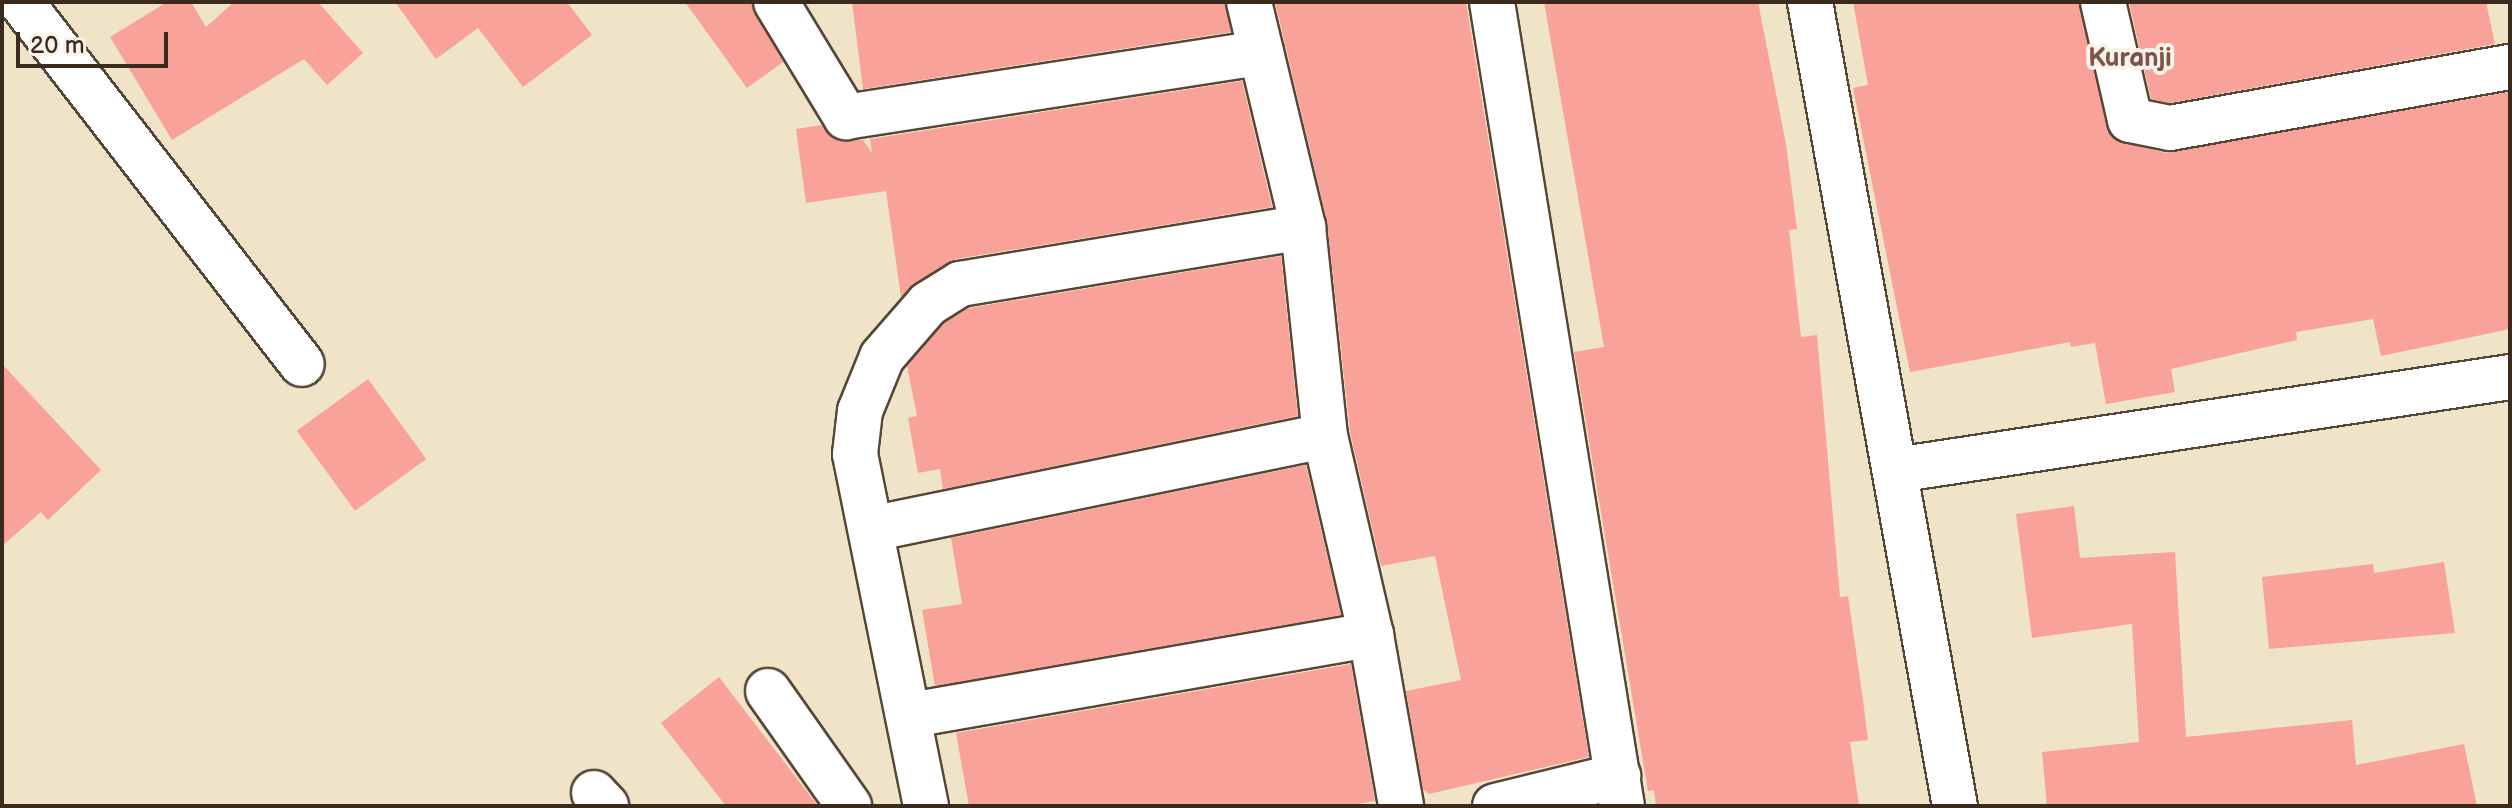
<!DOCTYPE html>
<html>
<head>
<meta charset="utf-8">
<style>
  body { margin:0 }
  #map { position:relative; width:2512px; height:808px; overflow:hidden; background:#efe4c7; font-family:"Balsamiq Sans",sans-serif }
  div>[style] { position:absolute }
  .building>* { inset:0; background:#f8a29a; transform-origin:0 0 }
  .roads { filter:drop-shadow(2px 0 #564637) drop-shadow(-2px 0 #564637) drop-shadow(0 2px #564637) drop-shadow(0 -2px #564637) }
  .minor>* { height:44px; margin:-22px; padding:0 22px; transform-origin:22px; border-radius:22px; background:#fff }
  span { translate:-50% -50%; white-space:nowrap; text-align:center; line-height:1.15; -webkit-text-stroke:8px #f7f3e8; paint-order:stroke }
  .quarter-label { font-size:26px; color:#7d5449; font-weight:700 }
  .frame { position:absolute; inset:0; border:4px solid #3b2a1e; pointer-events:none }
  .scale { position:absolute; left:16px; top:32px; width:152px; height:36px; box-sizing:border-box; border:4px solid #3b2a1e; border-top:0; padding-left:10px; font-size:24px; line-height:28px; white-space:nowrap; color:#3b2a1e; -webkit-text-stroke:6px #f7f3e8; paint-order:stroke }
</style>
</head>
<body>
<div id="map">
  <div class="building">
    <div style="clip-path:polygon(167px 2px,191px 2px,206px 27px,234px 2px,318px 2px,363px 53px,327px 85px,304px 59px,172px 140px,110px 37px)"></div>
    <div style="clip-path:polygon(395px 2px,567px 2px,592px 35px,523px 87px,478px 28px,436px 59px)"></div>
    <div style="clip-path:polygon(685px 2px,751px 2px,783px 62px,747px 88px)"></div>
    <div style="clip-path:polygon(852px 2px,1225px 2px,1231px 32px,863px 89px)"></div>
    <div style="clip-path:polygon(1275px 2px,1466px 2px,1589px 757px,1429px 794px,1423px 789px,1406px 691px,1461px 680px,1435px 556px,1381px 566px,1350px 432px,1327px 221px)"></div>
    <div style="clip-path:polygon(1544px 2px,1758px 2px,1786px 144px,1797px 229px,1789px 230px,1801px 337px,1817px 335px,1840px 597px,1848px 596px,1863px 700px,1868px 740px,1850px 742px,1859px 806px,1656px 806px,1654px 790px,1648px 791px,1574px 352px,1604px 347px)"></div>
    <div style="clip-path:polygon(1853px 2px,2079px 2px,2112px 137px,2165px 153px,2510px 92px,2510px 329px,2381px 356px,2373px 319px,2296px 332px,2297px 340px,2171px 369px,2175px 392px,2106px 404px,2095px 343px,2071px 347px,2070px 342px,1910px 372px,1853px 88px,1868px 85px)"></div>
    <div style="clip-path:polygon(2129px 2px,2486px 2px,2495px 44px,2170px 103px,2151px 99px)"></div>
    <div style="clip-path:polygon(1242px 81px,1272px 207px,956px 259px,901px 297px,886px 191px,806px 203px,796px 129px,822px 125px,836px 140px,863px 140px,872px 153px,870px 139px)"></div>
    <div style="clip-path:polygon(1281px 256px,1298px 416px,943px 489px,940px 469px,918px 473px,908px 418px,917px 416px,907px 366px,944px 323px,969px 308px)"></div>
    <div style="clip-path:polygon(2px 364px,101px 470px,48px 520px,41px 512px,2px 546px)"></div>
    <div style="left:368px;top:379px;width:99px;height:88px;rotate:54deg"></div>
    <div style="clip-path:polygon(1306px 465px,1341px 615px,935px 686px,922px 610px,962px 604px,951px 538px)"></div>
    <div style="clip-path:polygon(2074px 506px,2080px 558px,2175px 552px,2186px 737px,2352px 720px,2356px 765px,2464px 744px,2477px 806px,2047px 806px,2042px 752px,2139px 742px,2132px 624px,2032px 638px,2016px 514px)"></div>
    <div style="clip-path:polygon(2444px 562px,2455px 633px,2269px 649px,2262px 577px,2373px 564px,2374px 573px)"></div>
    <div style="clip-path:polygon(1351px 664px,1375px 801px,1347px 806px,969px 806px,956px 733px)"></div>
    <div style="clip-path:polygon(719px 677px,818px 806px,726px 806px,661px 723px)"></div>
  </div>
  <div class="roads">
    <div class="minor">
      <div style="left:21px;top:2px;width:458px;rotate:52.2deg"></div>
      <div style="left:776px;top:2px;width:135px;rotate:58.7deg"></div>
      <div style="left:846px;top:117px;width:420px;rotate:-8.8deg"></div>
      <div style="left:1249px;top:2px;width:231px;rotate:76.5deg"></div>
      <div style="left:1303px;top:227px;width:210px;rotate:84deg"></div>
      <div style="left:1325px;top:436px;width:204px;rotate:77deg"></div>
      <div style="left:1371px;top:635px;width:174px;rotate:80deg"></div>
      <div style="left:1492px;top:2px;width:814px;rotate:80.82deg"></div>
      <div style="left:1810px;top:2px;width:817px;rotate:79.78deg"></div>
      <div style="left:2103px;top:2px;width:121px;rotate:77.1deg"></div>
      <div style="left:2130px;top:120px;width:41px;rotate:11.3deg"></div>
      <div style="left:2170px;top:128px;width:345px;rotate:-10.2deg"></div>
      <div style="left:1896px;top:470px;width:621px;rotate:-8.61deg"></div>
      <div style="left:871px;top:529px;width:463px;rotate:-11.6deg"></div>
      <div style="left:768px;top:691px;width:141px;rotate:54.8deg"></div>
      <div style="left:911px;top:715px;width:467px;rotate:-9.9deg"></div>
      <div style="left:594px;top:793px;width:18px;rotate:47deg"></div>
      <div style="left:926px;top:806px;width:359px;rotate:-101.4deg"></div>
      <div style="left:855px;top:454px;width:43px;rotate:-83.4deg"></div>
      <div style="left:860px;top:411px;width:58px;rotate:-67.8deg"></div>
      <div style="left:882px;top:357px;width:70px;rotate:-49deg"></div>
      <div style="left:928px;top:304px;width:38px;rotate:-32deg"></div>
      <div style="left:960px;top:284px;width:348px;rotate:-9.4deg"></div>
      <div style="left:1495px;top:806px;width:127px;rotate:-13.7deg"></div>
    </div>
  </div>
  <div class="quarter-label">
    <span style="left:2130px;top:59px">Kuranji</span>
  </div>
  <div class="frame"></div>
  <div class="scale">20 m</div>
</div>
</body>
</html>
